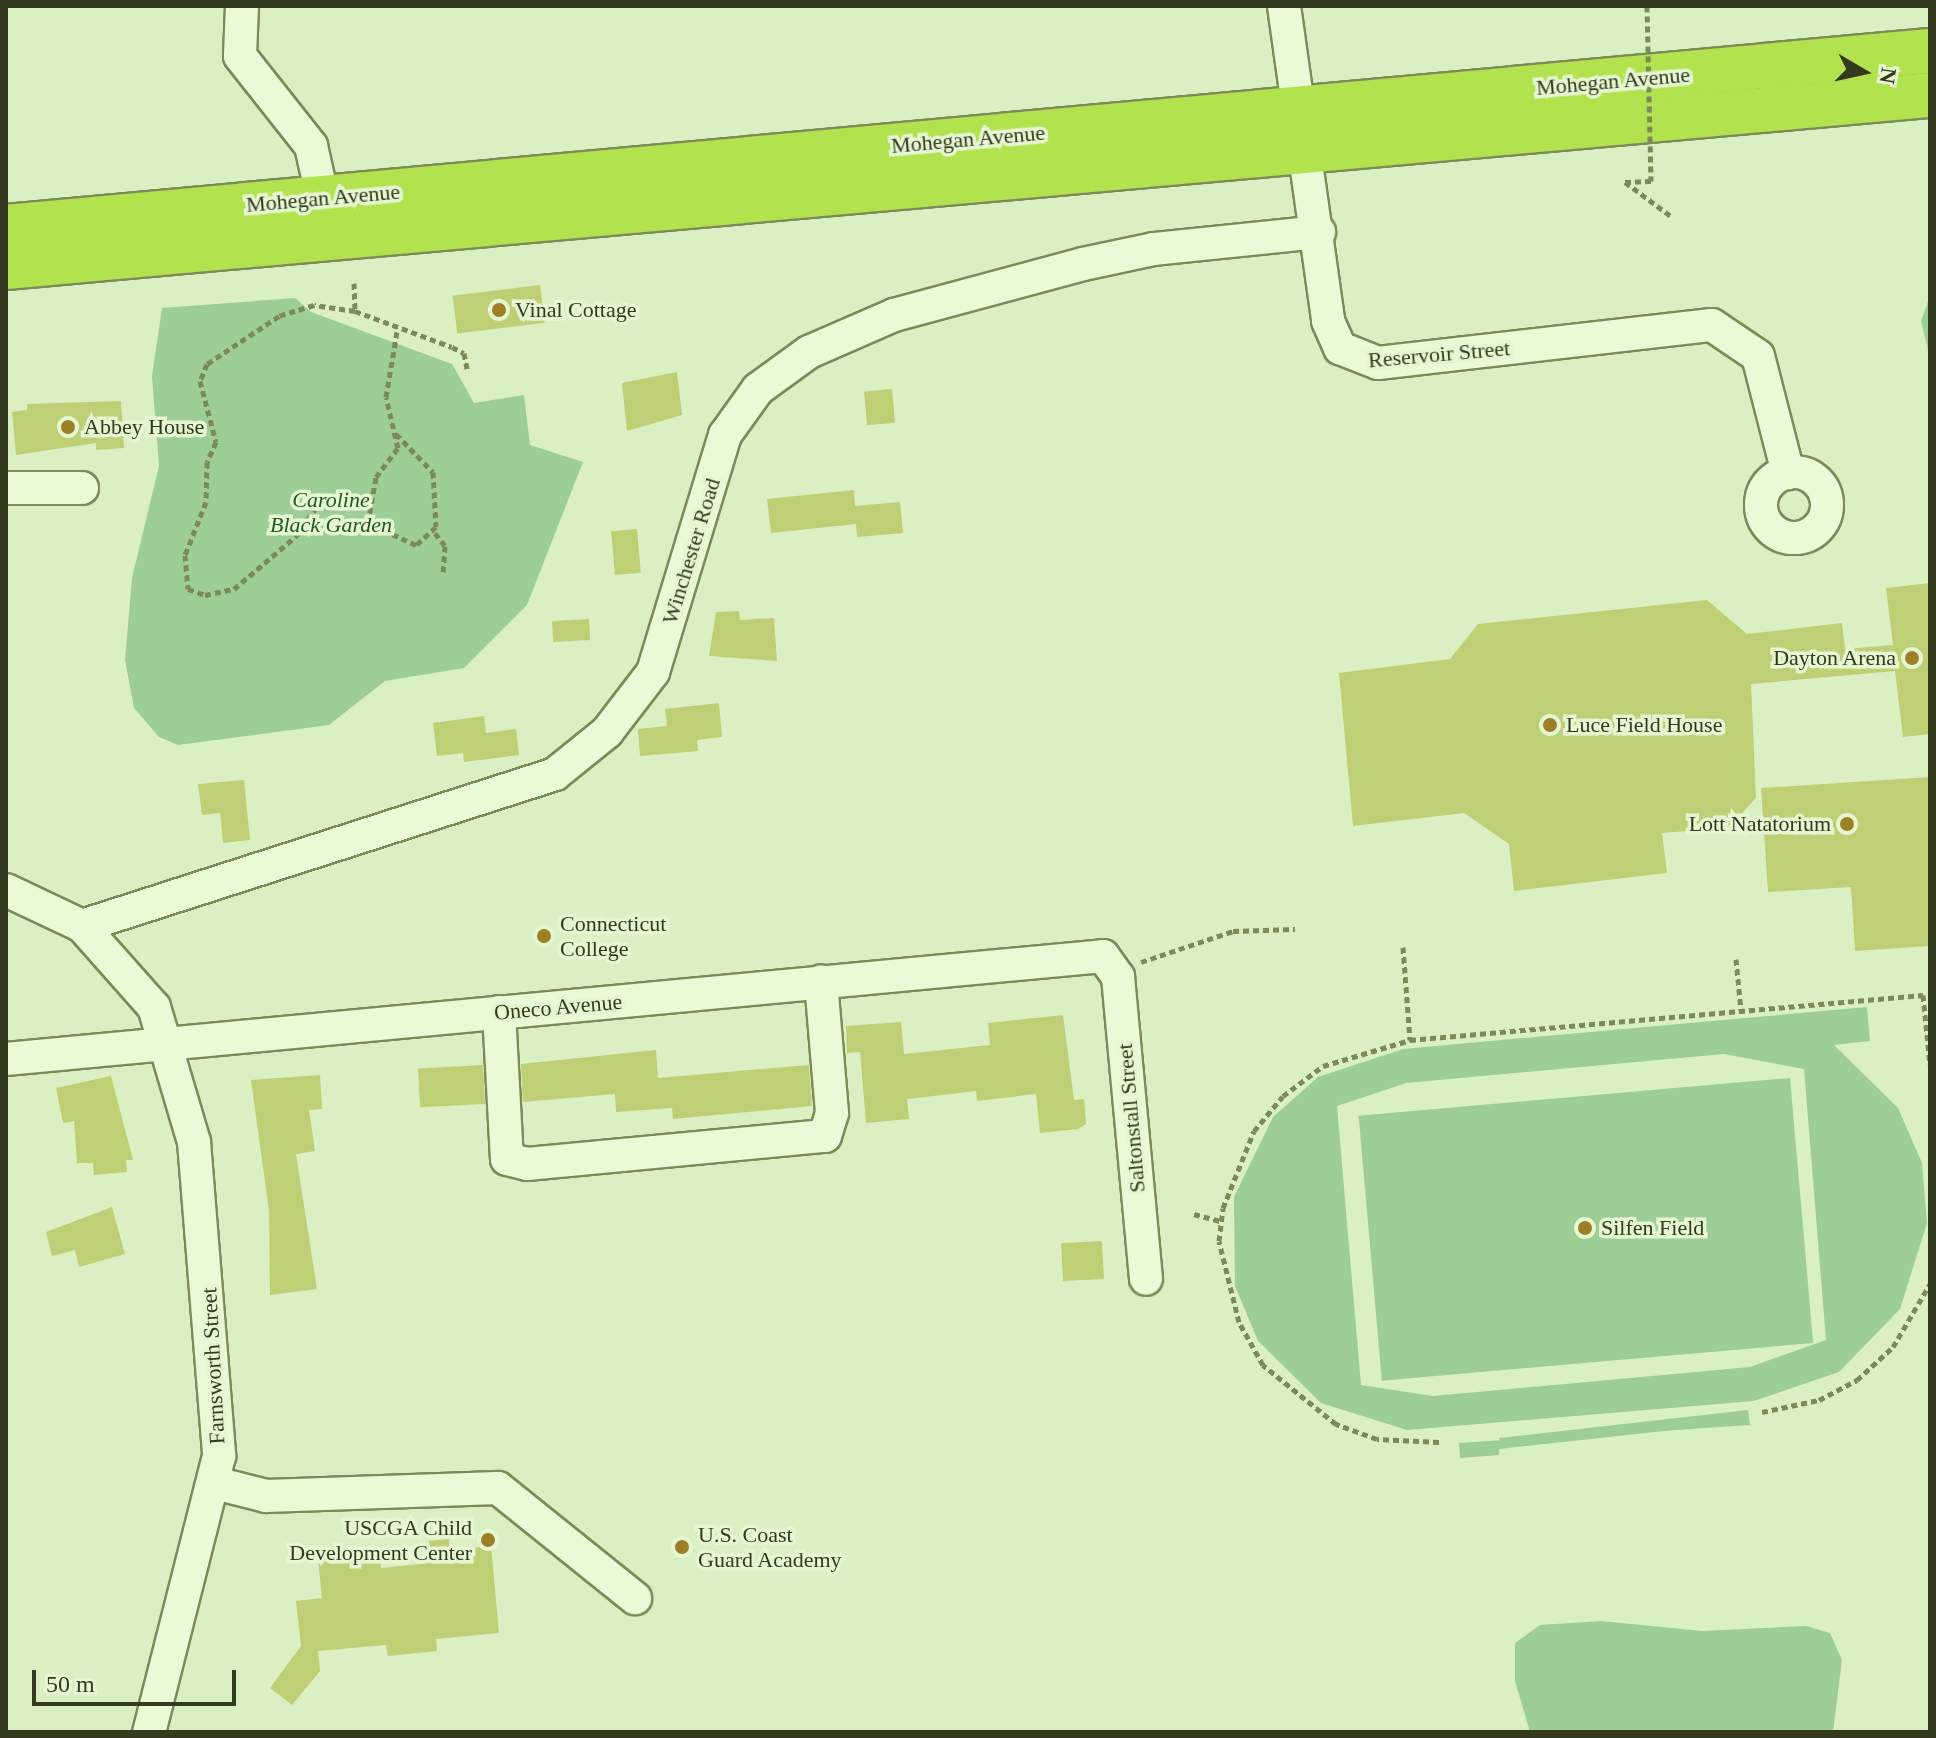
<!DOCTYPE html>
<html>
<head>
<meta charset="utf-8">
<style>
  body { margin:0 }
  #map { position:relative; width:1936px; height:1738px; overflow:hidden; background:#dbf0c2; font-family:Georgia,serif }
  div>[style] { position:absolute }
  .green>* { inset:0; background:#9cce95; transform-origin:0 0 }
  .building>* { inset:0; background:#bfcf76; transform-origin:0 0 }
  .path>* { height:5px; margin-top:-2.5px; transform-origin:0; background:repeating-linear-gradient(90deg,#7c8a58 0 6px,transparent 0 10px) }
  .roads { filter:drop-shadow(2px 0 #7c8a58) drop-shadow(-2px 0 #7c8a58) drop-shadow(0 2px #7c8a58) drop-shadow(0 -2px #7c8a58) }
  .minor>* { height:32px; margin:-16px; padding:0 16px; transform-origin:16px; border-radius:16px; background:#e9fad6 }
  .minor>.ring { margin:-16px; padding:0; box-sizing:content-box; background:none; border:32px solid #e9fad6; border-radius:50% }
  .highway>* { height:44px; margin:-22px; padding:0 22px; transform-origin:22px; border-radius:22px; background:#b3e24f }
  .path-bridge>* { height:5px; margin-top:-2.5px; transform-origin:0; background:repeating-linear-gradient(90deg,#7c8a58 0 6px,transparent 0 10px) }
  .dots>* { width:22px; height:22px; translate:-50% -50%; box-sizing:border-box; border:4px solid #e5f7d2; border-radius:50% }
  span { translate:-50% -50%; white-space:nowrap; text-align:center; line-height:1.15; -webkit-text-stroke:7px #e5f7d2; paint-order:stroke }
  .street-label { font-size:22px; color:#333a1d }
  .poi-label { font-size:22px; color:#333a1d }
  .left { translate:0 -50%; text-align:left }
  .right { translate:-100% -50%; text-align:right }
  .park-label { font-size:22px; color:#235724; font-style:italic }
  .frame { position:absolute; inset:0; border:8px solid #333a1d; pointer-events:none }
  .north { position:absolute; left:1824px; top:32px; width:80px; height:80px; -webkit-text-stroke:6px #e5f7d2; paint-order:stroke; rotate:99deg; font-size:22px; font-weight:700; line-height:32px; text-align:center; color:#333a1d }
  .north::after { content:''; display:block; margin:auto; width:28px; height:36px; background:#333a1d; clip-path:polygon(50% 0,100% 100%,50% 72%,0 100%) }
  .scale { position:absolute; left:32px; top:1670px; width:204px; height:36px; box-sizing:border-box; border:4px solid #333a1d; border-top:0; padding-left:10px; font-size:24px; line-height:28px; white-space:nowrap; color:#333a1d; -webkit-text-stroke:6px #e5f7d2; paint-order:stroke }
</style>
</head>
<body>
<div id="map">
  <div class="green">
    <div style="clip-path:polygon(1930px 296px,1930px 358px,1921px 321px)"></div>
    <div style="clip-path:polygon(295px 298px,311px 312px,452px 364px,474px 403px,524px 395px,530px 445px,583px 462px,527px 605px,464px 668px,385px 681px,329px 725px,178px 745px,159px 737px,134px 708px,125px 660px,132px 578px,159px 466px,152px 376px,162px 308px)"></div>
    <div style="clip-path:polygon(evenodd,1867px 1007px,1870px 1041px,1834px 1045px,1898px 1108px,1922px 1163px,1927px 1223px,1900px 1309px,1839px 1372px,1754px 1401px,1407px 1430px,1321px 1403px,1258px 1341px,1235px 1286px,1234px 1197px,1273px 1117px,1318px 1077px,1403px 1049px,1867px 1007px,1724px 1054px,1804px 1069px,1826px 1340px,1750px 1367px,1433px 1396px,1361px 1385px,1337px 1106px,1406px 1083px,1724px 1054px)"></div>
    <div style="left:1790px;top:1078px;width:266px;height:433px;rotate:85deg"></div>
    <div style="clip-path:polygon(1748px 1410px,1750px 1425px,1500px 1442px,1499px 1438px)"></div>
    <div style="clip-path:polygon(1710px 1426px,1499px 1449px,1499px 1455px,1460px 1458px,1459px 1443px)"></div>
    <div style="clip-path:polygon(1601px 1621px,1702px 1631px,1806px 1626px,1830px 1633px,1842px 1660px,1833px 1732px,1530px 1732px,1515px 1681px,1515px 1643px,1540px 1625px)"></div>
  </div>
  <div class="building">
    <div style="left:540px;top:285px;width:38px;height:88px;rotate:83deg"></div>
    <div style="clip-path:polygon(677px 372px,682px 415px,627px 431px,622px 383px)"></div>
    <div style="left:892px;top:389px;width:34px;height:28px;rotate:85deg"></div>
    <div style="clip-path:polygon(121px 401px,124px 448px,96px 450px,96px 443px,16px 455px,12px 412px,27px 410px,27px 404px)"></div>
    <div style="clip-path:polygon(854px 490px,855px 506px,900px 502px,903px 533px,857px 537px,856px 524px,771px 533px,767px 499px)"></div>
    <div style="left:637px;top:529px;width:44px;height:26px;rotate:85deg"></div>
    <div style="clip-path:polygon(1930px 583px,1930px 734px,1903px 737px,1895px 671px,1751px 684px,1756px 798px,1728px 828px,1662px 833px,1667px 873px,1514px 891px,1509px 844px,1464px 813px,1353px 826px,1339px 673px,1450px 659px,1478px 624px,1707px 600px,1747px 634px,1842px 623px,1845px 649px,1893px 645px,1886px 588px)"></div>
    <div style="clip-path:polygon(739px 611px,740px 620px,774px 618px,777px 661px,709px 656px,716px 612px)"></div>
    <div style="left:589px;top:619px;width:21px;height:37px;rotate:87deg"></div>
    <div style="clip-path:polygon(719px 703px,722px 737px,697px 740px,698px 751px,640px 756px,638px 729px,667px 726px,665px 709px)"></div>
    <div style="clip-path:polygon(484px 716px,486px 733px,516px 729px,519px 755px,464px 762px,463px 753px,437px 756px,433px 723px)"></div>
    <div style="clip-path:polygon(1930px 777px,1930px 946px,1855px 951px,1851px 887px,1768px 892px,1761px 788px)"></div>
    <div style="clip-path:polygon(244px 780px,250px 840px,223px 843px,220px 813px,202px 815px,198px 784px)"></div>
    <div style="clip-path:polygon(1063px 1015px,1074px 1100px,1084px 1099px,1086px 1124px,1078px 1129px,1040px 1133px,1036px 1094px,977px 1101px,976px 1091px,907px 1099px,909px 1119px,866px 1123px,860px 1052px,847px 1053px,846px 1026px,901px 1022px,904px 1054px,990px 1045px,988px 1023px)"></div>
    <div style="clip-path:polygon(656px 1050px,658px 1078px,809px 1065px,812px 1106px,673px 1119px,672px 1108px,616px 1112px,615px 1094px,523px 1102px,521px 1064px)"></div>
    <div style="left:483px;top:1065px;width:39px;height:65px;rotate:87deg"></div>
    <div style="clip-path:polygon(320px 1075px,322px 1109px,309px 1110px,315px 1151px,296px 1154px,317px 1289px,270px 1295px,269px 1211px,251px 1080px)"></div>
    <div style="clip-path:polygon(111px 1076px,133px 1160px,126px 1160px,127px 1172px,94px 1175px,93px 1163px,77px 1163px,74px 1121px,63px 1123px,56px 1088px)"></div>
    <div style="clip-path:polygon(112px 1207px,125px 1254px,79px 1267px,75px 1250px,52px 1256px,46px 1232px)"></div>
    <div style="left:1102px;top:1241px;width:38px;height:41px;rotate:87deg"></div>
    <div style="clip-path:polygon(449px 1539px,450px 1550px,491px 1546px,499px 1633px,436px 1639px,437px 1651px,388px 1656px,386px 1645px,318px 1651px,320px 1671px,292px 1705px,270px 1688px,301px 1646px,296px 1601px,322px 1598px,318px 1559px,380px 1553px,381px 1568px,431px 1563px,429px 1541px)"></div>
  </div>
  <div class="path">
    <div style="left:1625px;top:182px;width:57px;rotate:36.5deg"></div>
    <div style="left:1625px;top:182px;width:26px;rotate:-2deg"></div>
    <div style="left:354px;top:283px;width:28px;rotate:88deg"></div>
    <div style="left:355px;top:311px;width:103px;rotate:20.4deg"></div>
    <div style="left:452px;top:347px;width:13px;rotate:27deg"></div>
    <div style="left:464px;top:353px;width:16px;rotate:79deg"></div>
    <div style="left:355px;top:311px;width:41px;rotate:-171.7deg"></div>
    <div style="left:314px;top:305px;width:37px;rotate:163deg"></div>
    <div style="left:279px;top:316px;width:87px;rotate:146.3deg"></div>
    <div style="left:207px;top:364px;width:18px;rotate:112deg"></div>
    <div style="left:200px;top:381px;width:63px;rotate:75.3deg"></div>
    <div style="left:216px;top:442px;width:22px;rotate:114deg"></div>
    <div style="left:207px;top:462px;width:40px;rotate:91.4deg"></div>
    <div style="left:206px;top:502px;width:57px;rotate:111.6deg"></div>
    <div style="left:185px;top:555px;width:34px;rotate:85deg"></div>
    <div style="left:188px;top:589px;width:18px;rotate:19deg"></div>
    <div style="left:205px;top:595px;width:30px;rotate:-12deg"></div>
    <div style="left:234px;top:589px;width:82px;rotate:-40.5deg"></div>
    <div style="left:296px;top:536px;width:42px;rotate:-54.8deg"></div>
    <div style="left:320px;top:502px;width:51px;rotate:5.6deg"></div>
    <div style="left:396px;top:434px;width:53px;rotate:45.8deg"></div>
    <div style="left:433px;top:472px;width:55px;rotate:86.9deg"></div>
    <div style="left:436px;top:527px;width:27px;rotate:138deg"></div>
    <div style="left:416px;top:545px;width:53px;rotate:-155.4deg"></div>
    <div style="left:368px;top:523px;width:47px;rotate:-80.1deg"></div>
    <div style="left:376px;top:477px;width:36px;rotate:-53deg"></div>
    <div style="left:398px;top:448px;width:52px;rotate:-103.2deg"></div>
    <div style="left:386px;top:397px;width:67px;rotate:-80.5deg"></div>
    <div style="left:435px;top:533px;width:16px;rotate:52deg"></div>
    <div style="left:445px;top:546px;width:27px;rotate:94deg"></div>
    <div style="left:1403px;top:947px;width:93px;rotate:85.7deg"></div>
    <div style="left:1736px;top:959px;width:52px;rotate:84.5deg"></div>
    <div style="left:1141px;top:962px;width:97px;rotate:-18.6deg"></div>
    <div style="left:1233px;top:931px;width:62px;rotate:-1.8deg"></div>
    <div style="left:1194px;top:1214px;width:28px;rotate:15deg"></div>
    <div style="left:1762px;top:1412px;width:58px;rotate:-11.9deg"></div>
    <div style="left:1819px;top:1400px;width:43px;rotate:-27.8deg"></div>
    <div style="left:1857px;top:1380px;width:49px;rotate:-42.5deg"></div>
    <div style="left:1893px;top:1347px;width:73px;rotate:-59.6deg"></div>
    <div style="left:1439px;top:1442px;width:62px;rotate:-177.2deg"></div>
    <div style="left:1377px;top:1439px;width:44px;rotate:-159.9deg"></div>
    <div style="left:1336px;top:1424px;width:94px;rotate:-141.1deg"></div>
    <div style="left:1263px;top:1365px;width:49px;rotate:-119.2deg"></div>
    <div style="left:1239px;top:1322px;width:83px;rotate:-103.9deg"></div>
    <div style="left:1219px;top:1241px;width:33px;rotate:-83deg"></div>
    <div style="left:1223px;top:1208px;width:83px;rotate:-68.1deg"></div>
    <div style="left:1254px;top:1131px;width:45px;rotate:-50.4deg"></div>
    <div style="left:1283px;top:1096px;width:50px;rotate:-36.9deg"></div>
    <div style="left:1323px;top:1066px;width:91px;rotate:-16.6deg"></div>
    <div style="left:1410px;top:1040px;width:515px;rotate:-5.01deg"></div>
    <div style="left:1923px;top:995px;width:70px;rotate:84.3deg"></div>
  </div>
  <div class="roads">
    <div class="minor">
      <div style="left:242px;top:6px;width:50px;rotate:92.3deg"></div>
      <div style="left:240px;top:56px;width:115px;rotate:51.7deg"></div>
      <div style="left:311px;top:146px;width:73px;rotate:77.3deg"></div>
      <div style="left:1284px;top:6px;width:318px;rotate:82deg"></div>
      <div style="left:1328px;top:321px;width:30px;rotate:66deg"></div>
      <div style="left:1340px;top:348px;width:41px;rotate:21.5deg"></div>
      <div style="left:1378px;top:363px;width:336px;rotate:-6.5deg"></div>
      <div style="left:1712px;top:325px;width:55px;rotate:34deg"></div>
      <div style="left:1758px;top:356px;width:121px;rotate:75.6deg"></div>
      <div class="ring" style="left:1761px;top:472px;width:34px;height:34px"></div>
      <div style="left:6px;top:488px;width:76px"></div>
      <div style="left:6px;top:890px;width:84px;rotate:25.3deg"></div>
      <div style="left:82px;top:926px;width:108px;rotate:48.4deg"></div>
      <div style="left:154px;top:1007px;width:141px;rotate:73.5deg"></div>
      <div style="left:194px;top:1142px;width:315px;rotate:85.4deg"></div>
      <div style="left:219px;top:1456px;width:285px;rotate:104.2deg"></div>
      <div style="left:82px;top:926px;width:497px;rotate:-17.8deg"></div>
      <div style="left:555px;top:774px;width:67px;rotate:-38.9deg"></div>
      <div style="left:607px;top:732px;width:76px;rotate:-52.5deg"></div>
      <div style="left:653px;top:672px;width:248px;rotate:-73.1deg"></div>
      <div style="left:725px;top:435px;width:57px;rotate:-54.3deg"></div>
      <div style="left:758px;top:389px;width:63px;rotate:-36deg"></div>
      <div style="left:809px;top:352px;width:93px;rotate:-23.5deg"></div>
      <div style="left:894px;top:315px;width:196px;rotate:-15.1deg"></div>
      <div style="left:1083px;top:264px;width:73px;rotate:-11.9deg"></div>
      <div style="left:1154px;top:249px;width:166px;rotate:-5.9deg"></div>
      <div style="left:499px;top:1012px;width:147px;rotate:86.9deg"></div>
      <div style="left:507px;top:1159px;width:21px;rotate:14deg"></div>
      <div style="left:527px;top:1164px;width:299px;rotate:-5.4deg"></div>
      <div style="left:825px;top:1136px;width:24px;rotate:-73deg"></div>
      <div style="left:832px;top:1113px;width:132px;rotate:-94.8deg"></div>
      <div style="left:6px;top:1059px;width:1102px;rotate:-5.36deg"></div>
      <div style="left:1103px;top:956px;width:26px;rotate:54deg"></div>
      <div style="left:1118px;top:977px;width:303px;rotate:84.7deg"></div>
      <div style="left:215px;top:1483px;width:53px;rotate:14.3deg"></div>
      <div style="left:266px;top:1496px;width:232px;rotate:-2deg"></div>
      <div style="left:498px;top:1488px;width:176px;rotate:38.8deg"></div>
    </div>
    <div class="highway">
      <div style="left:6px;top:227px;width:1932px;rotate:-5.23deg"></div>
      <div style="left:6px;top:267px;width:1932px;rotate:-5.11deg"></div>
    </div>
  </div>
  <div class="path-bridge">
    <div style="left:1647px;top:6px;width:175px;rotate:88.7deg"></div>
  </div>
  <div class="dots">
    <div style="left:499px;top:310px;background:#9c7f26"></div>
    <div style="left:68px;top:427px;background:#9c7f26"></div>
    <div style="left:1912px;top:658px;background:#9c7f26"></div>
    <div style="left:1550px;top:725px;background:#9c7f26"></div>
    <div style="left:1847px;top:824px;background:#9c7f26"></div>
    <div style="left:544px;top:936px;background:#9c7f26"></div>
    <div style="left:1585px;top:1228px;background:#9c7f26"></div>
    <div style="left:488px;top:1540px;background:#9c7f26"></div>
    <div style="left:682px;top:1547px;background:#9c7f26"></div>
  </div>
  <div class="street-label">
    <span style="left:1613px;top:81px;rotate:-5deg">Mohegan Avenue</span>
    <span style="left:968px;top:139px;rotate:-5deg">Mohegan Avenue</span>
    <span style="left:323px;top:198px;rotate:-5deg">Mohegan Avenue</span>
    <span style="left:1439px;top:354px;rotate:-5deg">Reservoir Street</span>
    <span style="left:691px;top:551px;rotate:-73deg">Winchester Road</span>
    <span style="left:558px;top:1007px;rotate:-5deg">Oneco Avenue</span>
    <span style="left:1131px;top:1118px;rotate:-95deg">Saltonstall Street</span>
    <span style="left:213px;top:1366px;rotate:-93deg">Farnsworth Street</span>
  </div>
  <div class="poi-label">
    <span class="left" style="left:515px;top:310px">Vinal Cottage</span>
    <span class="left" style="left:84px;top:427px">Abbey House</span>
    <span class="right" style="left:1896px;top:658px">Dayton Arena</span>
    <span class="left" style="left:1566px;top:725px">Luce Field House</span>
    <span class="right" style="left:1831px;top:824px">Lott Natatorium</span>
    <span class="left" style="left:560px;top:936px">Connecticut<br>College</span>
    <span class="left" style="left:1601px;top:1228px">Silfen Field</span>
    <span class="right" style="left:472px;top:1540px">USCGA Child<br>Development Center</span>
    <span class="left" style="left:698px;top:1547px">U.S. Coast<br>Guard Academy</span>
  </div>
  <div class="park-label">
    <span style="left:331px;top:512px">Caroline<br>Black Garden</span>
  </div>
  <div class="frame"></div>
  <div class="north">N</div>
  <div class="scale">50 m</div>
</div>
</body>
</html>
